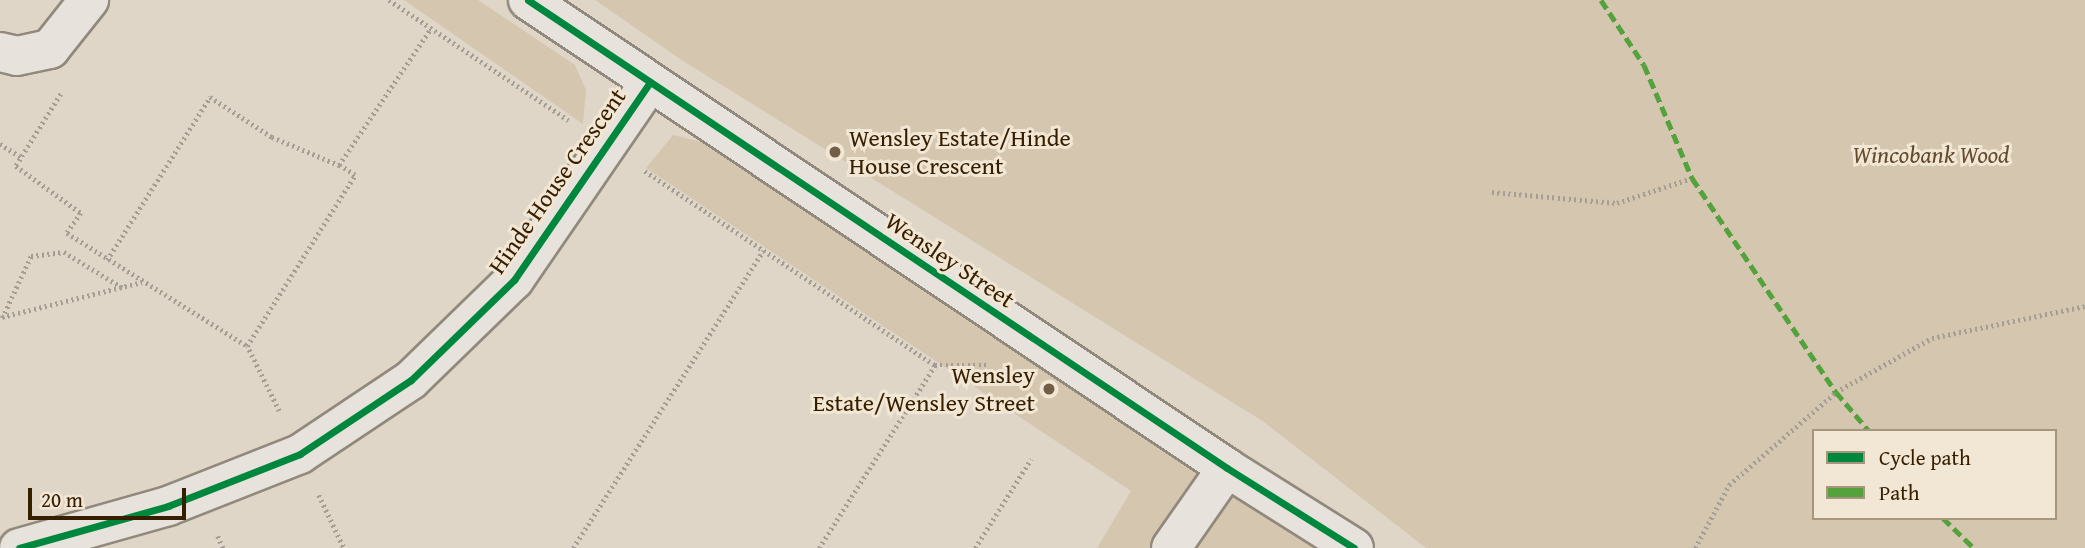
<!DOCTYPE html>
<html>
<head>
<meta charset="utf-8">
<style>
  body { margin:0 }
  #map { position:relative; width:2085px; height:548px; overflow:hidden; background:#e0d6c8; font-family:"Gentium Book Plus",serif }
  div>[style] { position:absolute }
  .green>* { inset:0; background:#d5c6b0 }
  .path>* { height:4.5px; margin-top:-2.25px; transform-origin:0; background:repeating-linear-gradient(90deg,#a49e95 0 2px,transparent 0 5.5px) }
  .roads { filter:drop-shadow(2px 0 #92897d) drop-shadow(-2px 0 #92897d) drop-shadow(0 2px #92897d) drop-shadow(0 -2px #92897d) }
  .minor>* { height:38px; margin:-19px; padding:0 19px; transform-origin:19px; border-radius:19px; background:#e7e2db }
  .quiet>* { height:5px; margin-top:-2.5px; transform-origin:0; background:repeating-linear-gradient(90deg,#53a23c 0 10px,transparent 0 15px) }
  .cycleway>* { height:7px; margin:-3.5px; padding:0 3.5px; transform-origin:3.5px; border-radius:3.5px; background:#00873e }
  .dots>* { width:19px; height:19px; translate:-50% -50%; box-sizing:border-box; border:4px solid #f2e6d4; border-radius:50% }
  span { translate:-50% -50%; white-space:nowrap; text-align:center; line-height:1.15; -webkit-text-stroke:6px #f2e6d4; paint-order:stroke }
  .poi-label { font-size:24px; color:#361e00 }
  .left { translate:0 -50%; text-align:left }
  .right { translate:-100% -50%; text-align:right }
  .park-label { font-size:24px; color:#634c2f; font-style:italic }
  .street-label { font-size:24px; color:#361e00 }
  .legend { position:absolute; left:1812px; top:429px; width:245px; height:91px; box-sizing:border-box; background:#f2e6d4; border:2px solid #a7967f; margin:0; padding:9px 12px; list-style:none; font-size:21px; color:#361e00 }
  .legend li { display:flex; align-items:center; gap:14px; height:35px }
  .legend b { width:35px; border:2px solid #a7967f }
  .scale { position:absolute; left:28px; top:488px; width:158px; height:32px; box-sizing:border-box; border:4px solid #361e00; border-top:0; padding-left:9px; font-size:21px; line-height:24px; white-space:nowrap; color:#361e00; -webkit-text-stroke:5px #f2e6d4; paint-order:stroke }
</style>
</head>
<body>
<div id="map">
  <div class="green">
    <div style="clip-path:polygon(404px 0,478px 0,575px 65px,586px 90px,583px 124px)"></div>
    <div style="clip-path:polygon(evenodd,595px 0,2085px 0,2085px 548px,1426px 548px,1264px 422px,683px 61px,595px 0,1814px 431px,2055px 431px,2055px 518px,1814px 518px,1814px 431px)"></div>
    <div style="clip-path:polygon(673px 135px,702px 142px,1316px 548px,1097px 548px,1131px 491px,646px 168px)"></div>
  </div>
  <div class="path">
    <div style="left:389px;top:0;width:216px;rotate:33.8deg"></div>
    <div style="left:61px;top:94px;width:85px;rotate:122deg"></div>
    <div style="left:16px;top:166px;width:80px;rotate:35.9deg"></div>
    <div style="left:81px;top:213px;width:24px;rotate:125deg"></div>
    <div style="left:67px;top:233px;width:213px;rotate:32.1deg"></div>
    <div style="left:0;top:144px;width:26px;rotate:32deg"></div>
    <div style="left:645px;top:171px;width:349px;rotate:33.8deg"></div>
    <div style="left:935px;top:365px;width:52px"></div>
    <div style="left:1492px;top:192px;width:125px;rotate:5deg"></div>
    <div style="left:1617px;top:203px;width:79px;rotate:-18.4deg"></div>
    <div style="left:107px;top:260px;width:193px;rotate:-57.7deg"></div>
    <div style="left:210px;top:97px;width:74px;rotate:32.8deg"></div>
    <div style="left:272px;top:137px;width:73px;rotate:22.7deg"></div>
    <div style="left:2px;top:317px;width:144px;rotate:-14deg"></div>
    <div style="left:2px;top:318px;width:68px;rotate:-64.9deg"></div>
    <div style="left:31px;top:256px;width:33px;rotate:-7deg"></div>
    <div style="left:64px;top:252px;width:69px;rotate:31.4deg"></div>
    <div style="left:279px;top:411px;width:72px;rotate:-116.2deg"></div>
    <div style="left:247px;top:346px;width:202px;rotate:-57.7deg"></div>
    <div style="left:355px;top:175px;width:19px;rotate:-148deg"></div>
    <div style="left:339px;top:165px;width:165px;rotate:-56.1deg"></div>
    <div style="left:319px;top:495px;width:59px;rotate:64.7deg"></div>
    <div style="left:218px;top:536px;width:13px;rotate:67deg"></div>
    <div style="left:573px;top:548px;width:353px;rotate:-57.4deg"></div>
    <div style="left:819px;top:548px;width:217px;rotate:-57.6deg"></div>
    <div style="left:975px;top:548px;width:105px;rotate:-57.8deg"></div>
    <div style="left:1695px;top:548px;width:72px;rotate:-61.6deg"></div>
    <div style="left:1729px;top:485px;width:142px;rotate:-41deg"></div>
    <div style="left:1836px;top:392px;width:110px;rotate:-29.4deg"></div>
    <div style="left:1932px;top:338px;width:156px;rotate:-11.8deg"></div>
  </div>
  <div class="roads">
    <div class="minor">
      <div style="left:528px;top:0;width:841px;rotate:33.8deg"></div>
      <div style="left:1227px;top:468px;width:150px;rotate:32.2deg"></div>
      <div style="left:0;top:52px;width:17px;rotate:13deg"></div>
      <div style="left:17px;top:56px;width:34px;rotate:-12deg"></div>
      <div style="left:50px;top:49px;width:63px;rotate:-51.5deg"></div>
      <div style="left:19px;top:548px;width:155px;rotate:-15.7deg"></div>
      <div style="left:168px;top:506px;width:142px;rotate:-21.5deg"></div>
      <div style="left:300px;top:454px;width:133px;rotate:-33.7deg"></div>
      <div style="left:411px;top:380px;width:144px;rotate:-44.2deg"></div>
      <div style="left:514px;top:280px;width:240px;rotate:-55.5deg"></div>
      <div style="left:1171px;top:548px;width:98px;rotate:-55deg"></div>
    </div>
  </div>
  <div class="quiet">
    <div style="left:1601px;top:0;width:78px;rotate:56.5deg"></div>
    <div style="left:1644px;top:65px;width:123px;rotate:67deg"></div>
    <div style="left:1692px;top:178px;width:258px;rotate:56.1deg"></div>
    <div style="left:1836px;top:392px;width:51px;rotate:49.8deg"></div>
    <div style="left:1943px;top:518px;width:43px;rotate:44.1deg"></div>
  </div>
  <div class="cycleway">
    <div style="left:528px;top:0;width:841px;rotate:33.8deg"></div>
    <div style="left:1227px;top:468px;width:150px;rotate:32.2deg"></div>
    <div style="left:19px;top:548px;width:155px;rotate:-15.7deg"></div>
    <div style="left:168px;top:506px;width:142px;rotate:-21.5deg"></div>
    <div style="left:300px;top:454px;width:133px;rotate:-33.7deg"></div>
    <div style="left:411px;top:380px;width:144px;rotate:-44.2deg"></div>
    <div style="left:514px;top:280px;width:240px;rotate:-55.5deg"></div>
  </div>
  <div class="dots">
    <div style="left:835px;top:152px;background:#725e46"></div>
    <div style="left:1049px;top:389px;background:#725e46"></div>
  </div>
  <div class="poi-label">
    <span class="left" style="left:849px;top:152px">Wensley Estate/Hinde<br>House Crescent</span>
    <span class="right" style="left:1035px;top:389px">Wensley<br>Estate/Wensley Street</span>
  </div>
  <div class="park-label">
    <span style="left:1931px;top:155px">Wincobank Wood</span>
  </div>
  <div class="street-label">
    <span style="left:557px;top:181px;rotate:-55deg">Hinde House Crescent</span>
    <span style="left:950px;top:260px;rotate:34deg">Wensley Street</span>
  </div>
  <ul class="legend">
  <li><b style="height:9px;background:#00873e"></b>Cycle path</li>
  <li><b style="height:9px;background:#53a23c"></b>Path</li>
  </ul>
  <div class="scale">20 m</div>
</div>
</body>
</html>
